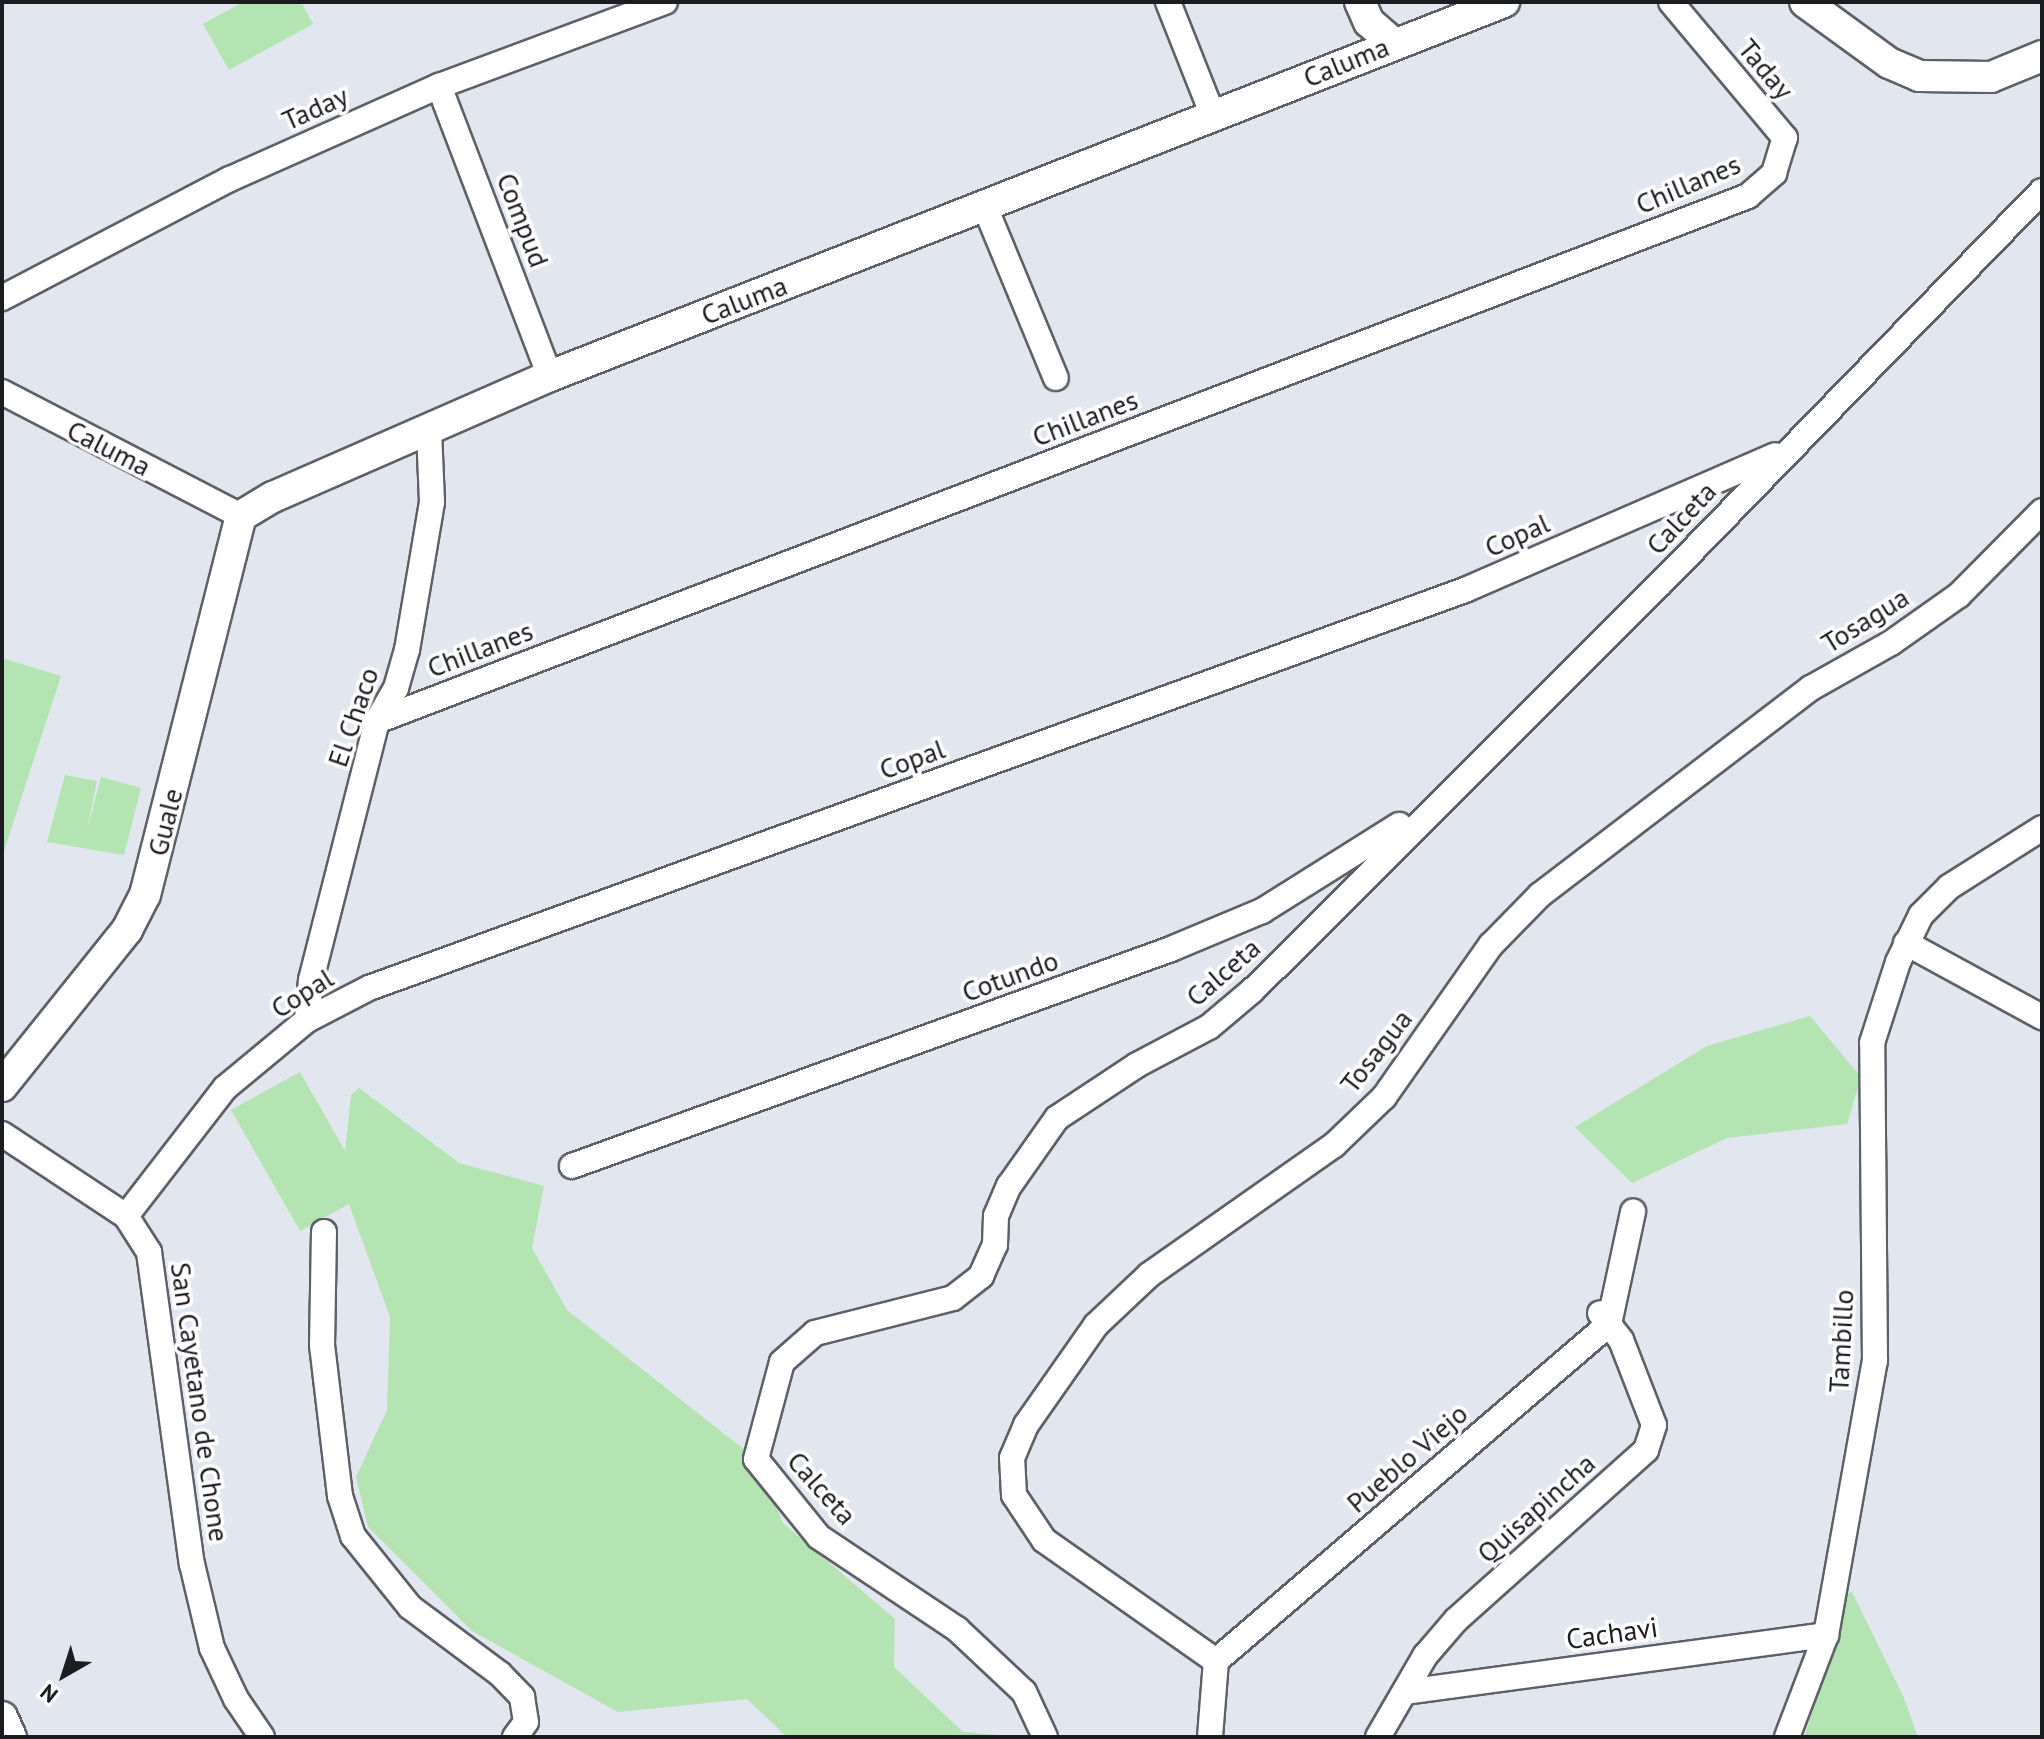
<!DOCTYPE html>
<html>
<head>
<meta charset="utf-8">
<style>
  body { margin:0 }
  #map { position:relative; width:2044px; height:1739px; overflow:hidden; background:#e2e6ef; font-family:"PT Sans",sans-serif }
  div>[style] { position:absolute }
  .green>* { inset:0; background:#b3e4b1 }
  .roads { filter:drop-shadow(2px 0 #5d6067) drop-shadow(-2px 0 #5d6067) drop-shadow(0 2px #5d6067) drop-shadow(0 -2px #5d6067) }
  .minor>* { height:24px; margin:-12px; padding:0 12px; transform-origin:12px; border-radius:12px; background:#fff }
  .tertiary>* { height:30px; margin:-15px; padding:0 15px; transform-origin:15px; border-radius:15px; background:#fff }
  span { translate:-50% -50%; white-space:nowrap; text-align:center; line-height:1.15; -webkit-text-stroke:7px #fff; paint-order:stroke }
  .street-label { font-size:28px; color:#1c1d21 }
  .frame { position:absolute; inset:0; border:4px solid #1c1d21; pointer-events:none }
  .north { position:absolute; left:24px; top:1635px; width:80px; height:80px; -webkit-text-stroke:6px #fff; paint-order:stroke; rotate:219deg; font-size:22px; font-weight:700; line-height:32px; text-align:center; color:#1c1d21 }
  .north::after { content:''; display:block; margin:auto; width:28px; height:36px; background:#1c1d21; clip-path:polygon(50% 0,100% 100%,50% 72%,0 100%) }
</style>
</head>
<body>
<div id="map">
  <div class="green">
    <div style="clip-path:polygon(243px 2px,301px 2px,313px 24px,229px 70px,203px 24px)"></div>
    <div style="clip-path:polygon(2px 658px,61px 676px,2px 857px)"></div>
    <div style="clip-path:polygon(65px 775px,97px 781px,87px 830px,101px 777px,141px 788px,124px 855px,47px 842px)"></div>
    <div style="clip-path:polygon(1810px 1016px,1861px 1077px,1847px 1124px,1727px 1138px,1632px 1183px,1575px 1127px,1707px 1046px)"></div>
    <div style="clip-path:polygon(300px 1072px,345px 1151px,351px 1095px,359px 1088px,459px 1163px,544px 1186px,532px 1248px,567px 1310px,756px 1459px,783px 1523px,895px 1619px,894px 1667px,963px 1732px,1022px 1737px,787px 1737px,747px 1699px,618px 1712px,472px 1631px,368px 1527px,356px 1477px,387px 1410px,390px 1317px,349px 1204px,300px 1231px,231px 1110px)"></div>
    <div style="clip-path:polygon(1852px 1592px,1903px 1696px,1918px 1737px,1804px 1737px,1830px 1659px,1843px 1595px)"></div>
  </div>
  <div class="roads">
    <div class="minor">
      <div style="left:1168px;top:2px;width:125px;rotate:68.4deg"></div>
      <div style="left:439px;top:86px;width:311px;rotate:69.1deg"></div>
      <div style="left:985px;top:207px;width:185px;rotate:67.5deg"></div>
      <div style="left:2px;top:298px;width:257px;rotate:-27.6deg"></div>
      <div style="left:230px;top:179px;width:229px;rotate:-24deg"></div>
      <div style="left:439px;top:86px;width:241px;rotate:-20.4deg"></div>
      <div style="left:2px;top:392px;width:269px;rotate:27.4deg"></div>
      <div style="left:377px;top:721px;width:1468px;rotate:-20.95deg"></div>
      <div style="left:1748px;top:196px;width:35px;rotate:-41deg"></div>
      <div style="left:1774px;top:173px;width:37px;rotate:-73deg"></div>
      <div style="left:1785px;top:138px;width:177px;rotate:-130deg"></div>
      <div style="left:1906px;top:943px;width:155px;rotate:28.6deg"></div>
      <div style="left:307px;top:1020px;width:40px;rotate:-84.3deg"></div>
      <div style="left:311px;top:980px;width:267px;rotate:-75.7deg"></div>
      <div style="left:377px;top:721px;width:38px;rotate:-60deg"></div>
      <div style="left:396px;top:688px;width:40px;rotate:-74deg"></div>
      <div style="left:407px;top:650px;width:150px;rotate:-80.4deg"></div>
      <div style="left:432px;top:502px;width:71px;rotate:-92.4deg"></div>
      <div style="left:2px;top:1134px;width:149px;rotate:33.5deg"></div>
      <div style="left:126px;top:1216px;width:43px;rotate:57.4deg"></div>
      <div style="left:149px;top:1252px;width:315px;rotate:82.2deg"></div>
      <div style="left:192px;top:1564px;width:86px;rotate:76.6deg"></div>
      <div style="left:212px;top:1648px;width:56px;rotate:64.8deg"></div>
      <div style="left:236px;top:1699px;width:46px;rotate:55.6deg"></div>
      <div style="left:572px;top:1166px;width:637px;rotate:-19.91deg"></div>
      <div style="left:1171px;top:949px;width:99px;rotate:-22.7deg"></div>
      <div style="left:1262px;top:911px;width:162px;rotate:-32.1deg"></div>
      <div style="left:126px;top:1216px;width:162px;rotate:-52.3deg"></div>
      <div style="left:225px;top:1088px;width:107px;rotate:-39.7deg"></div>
      <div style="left:307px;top:1020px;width:70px;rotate:-27.3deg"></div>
      <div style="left:369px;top:988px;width:1166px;rotate:-19.96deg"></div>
      <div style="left:1465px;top:590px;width:338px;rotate:-23.5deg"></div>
      <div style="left:324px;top:1232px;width:113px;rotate:91deg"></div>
      <div style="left:322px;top:1345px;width:152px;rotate:83.2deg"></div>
      <div style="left:340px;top:1496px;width:42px;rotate:72deg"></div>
      <div style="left:353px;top:1536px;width:91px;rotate:51.2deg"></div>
      <div style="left:410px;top:1607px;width:112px;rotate:36.7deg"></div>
      <div style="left:500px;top:1674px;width:32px;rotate:46deg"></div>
      <div style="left:522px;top:1697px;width:25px;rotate:81deg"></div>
      <div style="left:526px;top:1722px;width:19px;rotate:126deg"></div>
      <div style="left:1216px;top:1661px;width:210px;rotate:-144.9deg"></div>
      <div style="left:1044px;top:1540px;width:54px;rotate:-123.7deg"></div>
      <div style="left:1014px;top:1495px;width:37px;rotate:-93deg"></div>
      <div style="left:1012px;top:1458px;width:36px;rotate:-67deg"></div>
      <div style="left:1026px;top:1425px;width:122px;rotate:-55deg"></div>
      <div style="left:1096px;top:1325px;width:73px;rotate:-43.3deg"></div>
      <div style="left:1149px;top:1275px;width:226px;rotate:-35.1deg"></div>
      <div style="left:1334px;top:1145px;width:69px;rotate:-43.8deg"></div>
      <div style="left:1384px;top:1097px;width:186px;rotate:-54.9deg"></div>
      <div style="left:1491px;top:945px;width:70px;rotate:-45.6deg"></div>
      <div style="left:1540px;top:895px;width:341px;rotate:-37.4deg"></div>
      <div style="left:1811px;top:688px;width:92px;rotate:-29.4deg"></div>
      <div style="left:1891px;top:643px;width:83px;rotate:-35.2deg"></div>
      <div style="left:1959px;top:595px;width:118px;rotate:-45.3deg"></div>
      <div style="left:1405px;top:1692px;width:425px;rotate:-7.7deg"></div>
      <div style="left:1045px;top:1737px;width:50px;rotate:-115deg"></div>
      <div style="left:1024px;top:1692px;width:92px;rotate:-136.8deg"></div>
      <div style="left:957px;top:1629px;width:166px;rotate:-146.3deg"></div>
      <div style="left:819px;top:1537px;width:100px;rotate:-128.9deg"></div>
      <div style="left:756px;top:1459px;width:100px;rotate:-75deg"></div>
      <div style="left:782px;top:1362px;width:44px;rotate:-41.3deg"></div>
      <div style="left:815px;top:1333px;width:142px;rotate:-14.2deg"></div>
      <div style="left:953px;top:1298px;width:36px;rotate:-38deg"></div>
      <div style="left:981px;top:1276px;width:34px;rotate:-66deg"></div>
      <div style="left:995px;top:1245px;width:29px;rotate:-88deg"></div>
      <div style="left:996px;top:1216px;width:33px;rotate:-67deg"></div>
      <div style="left:1009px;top:1186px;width:83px;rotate:-54.8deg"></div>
      <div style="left:1057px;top:1118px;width:96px;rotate:-33.5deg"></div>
      <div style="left:1137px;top:1065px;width:81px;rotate:-27.8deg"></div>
      <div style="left:1209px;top:1027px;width:57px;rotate:-40.1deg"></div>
      <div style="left:1253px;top:990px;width:578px;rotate:-44.93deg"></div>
      <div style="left:1662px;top:582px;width:545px;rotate:-45.82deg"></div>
      <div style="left:1210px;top:1737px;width:76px;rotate:-85.5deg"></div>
      <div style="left:1216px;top:1661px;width:518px;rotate:-40.61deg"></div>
      <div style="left:1609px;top:1324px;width:115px;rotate:-77.9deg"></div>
      <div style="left:1378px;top:1737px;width:94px;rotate:-59.9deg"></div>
      <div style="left:1425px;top:1656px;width:48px;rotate:-49.3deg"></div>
      <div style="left:1456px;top:1620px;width:255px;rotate:-41.8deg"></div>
      <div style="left:1646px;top:1450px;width:26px;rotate:-72deg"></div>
      <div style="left:1654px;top:1425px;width:91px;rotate:-111.2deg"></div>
      <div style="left:1621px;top:1340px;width:34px;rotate:-128deg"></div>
      <div style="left:1787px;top:1737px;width:109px;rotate:-69.1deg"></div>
      <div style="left:1826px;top:1635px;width:278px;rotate:-79.9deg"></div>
      <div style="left:1875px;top:1361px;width:318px;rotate:-90.5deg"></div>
      <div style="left:1872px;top:1043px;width:85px;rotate:-72.2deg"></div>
      <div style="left:1898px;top:962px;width:52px;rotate:-63.9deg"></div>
      <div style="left:1921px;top:915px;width:40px;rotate:-45deg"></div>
      <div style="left:1949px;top:887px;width:110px;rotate:-32.4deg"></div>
    </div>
    <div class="tertiary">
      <div style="left:1360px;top:2px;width:22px;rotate:66deg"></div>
      <div style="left:1369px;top:22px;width:32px;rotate:41deg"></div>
      <div style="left:1805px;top:2px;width:104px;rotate:36deg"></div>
      <div style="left:1889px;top:63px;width:33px;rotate:23deg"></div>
      <div style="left:1919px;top:76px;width:72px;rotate:0.8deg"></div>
      <div style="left:1991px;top:77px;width:55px;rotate:-22.4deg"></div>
      <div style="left:2px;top:1086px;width:200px;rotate:-51.3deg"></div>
      <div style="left:127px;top:930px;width:39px;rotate:-63deg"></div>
      <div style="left:145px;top:895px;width:391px;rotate:-75.8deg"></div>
      <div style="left:241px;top:516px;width:37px;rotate:-31deg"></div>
      <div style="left:273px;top:497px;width:302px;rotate:-23.6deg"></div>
      <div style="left:550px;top:376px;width:1025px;rotate:-21.41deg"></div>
      <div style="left:2px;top:1717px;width:22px;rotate:66deg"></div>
    </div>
  </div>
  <div class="street-label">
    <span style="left:1346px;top:62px;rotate:-22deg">Caluma</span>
    <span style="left:1766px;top:69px;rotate:50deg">Taday</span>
    <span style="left:315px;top:108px;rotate:-24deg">Taday</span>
    <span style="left:1688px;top:184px;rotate:-23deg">Chillanes</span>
    <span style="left:523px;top:220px;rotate:69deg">Compud</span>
    <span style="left:744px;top:300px;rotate:-21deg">Caluma</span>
    <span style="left:1085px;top:418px;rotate:-21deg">Chillanes</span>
    <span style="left:109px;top:448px;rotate:27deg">Caluma</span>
    <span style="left:1681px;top:518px;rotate:-47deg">Calceta</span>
    <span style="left:1517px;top:535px;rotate:-24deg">Copal</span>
    <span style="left:1865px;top:620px;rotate:-32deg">Tosagua</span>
    <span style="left:480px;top:649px;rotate:-21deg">Chillanes</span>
    <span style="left:353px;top:717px;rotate:-71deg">El Chaco</span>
    <span style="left:912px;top:759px;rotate:-20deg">Copal</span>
    <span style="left:165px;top:822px;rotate:-76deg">Guale</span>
    <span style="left:1223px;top:972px;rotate:-41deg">Calceta</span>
    <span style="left:1010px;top:976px;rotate:-20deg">Cotundo</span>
    <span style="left:302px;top:993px;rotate:-32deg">Copal</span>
    <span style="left:1376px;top:1051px;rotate:-52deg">Tosagua</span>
    <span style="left:1841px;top:1341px;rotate:-87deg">Tambillo</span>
    <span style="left:200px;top:1402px;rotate:82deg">San Cayetano de Chone</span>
    <span style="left:1407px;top:1458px;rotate:-41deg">Pueblo Viejo</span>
    <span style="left:822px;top:1488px;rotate:48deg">Calceta</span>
    <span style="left:1536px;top:1508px;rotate:-42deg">Quisapincha</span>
    <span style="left:1612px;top:1633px;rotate:-8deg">Cachavi</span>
  </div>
  <div class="frame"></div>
  <div class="north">N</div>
</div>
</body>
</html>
